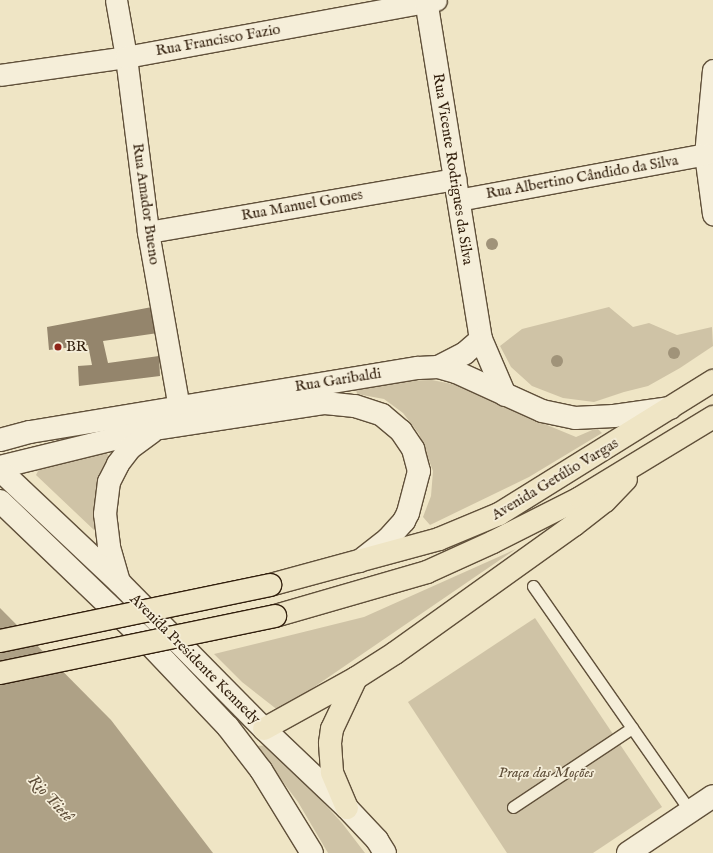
<!DOCTYPE html>
<html>
<head>
<meta charset="utf-8">
<style>
  body { margin:0 }
  #map { position:relative; width:713px; height:853px; overflow:hidden; background:#efe5c5; font-family:"IM FELL English",serif }
  div>[style] { position:absolute }
  .green>* { inset:0; background:#cfc3a6 }
  .water>* { inset:0; background:#aea186 }
  .building>* { inset:0; background:#94856c }
  .roads { filter:drop-shadow(1px 0 #60503a) drop-shadow(-1px 0 #60503a) drop-shadow(0 1px #60503a) drop-shadow(0 -1px #60503a) }
  .lane>* { height:11px; margin:-5.5px; padding:0 5.5px; transform-origin:5.5px; border-radius:5.5px; background:#f5eed9 }
  .street>* { height:21px; margin:-10.5px; padding:0 10.5px; transform-origin:10.5px; border-radius:10.5px; background:#f5eed9 }
  .secondary>* { height:22px; margin:-11px; padding:0 11px; transform-origin:11px; border-radius:11px; background:#f5eed9 }
  .primary>* { height:22px; margin:-11px; padding:0 11px; transform-origin:11px; border-radius:11px; background:#efe5c5 }
  .bridges { filter:drop-shadow(1px 0 #311e0c) drop-shadow(-1px 0 #311e0c) drop-shadow(0 1px #311e0c) drop-shadow(0 -1px #311e0c) }
  .primary-bridge>* { height:22px; margin:-11px; padding:0 11px; transform-origin:11px; border-radius:11px; background:#efe5c5 }
  .trees>* { width:12px; height:12px; margin:-6px; border-radius:50%; background:#a09379 }
  .dots>* { width:11px; height:11px; translate:-50% -50%; box-sizing:border-box; border:2px solid #f5eed9; border-radius:50% }
  span { translate:-50% -50%; white-space:nowrap; text-align:center; line-height:1.15; -webkit-text-stroke:3.5px #f5eed9; paint-order:stroke }
  .street-label { font-size:15px; color:#311e0c }
  .poi-label { font-size:15px; color:#311e0c }
  .left { translate:0 -50%; text-align:left }
  .park-label { font-size:15px; color:#60503a; font-style:italic }
  .water-label { font-size:16px; color:#5d4c37; font-style:italic }
</style>
</head>
<body>
<div id="map">
  <div class="green">
    <div style="clip-path:polygon(609px 307px,633px 327px,649px 323px,677px 335px,712px 327px,713px 346px,680px 368px,648px 386px,624px 392px,594px 402px,563px 398px,532px 386px,511px 367px,500px 346px,522px 329px)"></div>
    <div style="clip-path:polygon(432px 380px,467px 387px,518px 413px,576px 437px,597px 428px,602px 433px,529px 477px,430px 525px,423px 517px,431px 496px,433px 471px,419px 434px,403px 413px,384px 399px,357px 394px,356px 389px,395px 381px)"></div>
    <div style="clip-path:polygon(105px 451px,109px 456px,101px 471px,95px 504px,97px 526px,94px 530px,36px 475px,39px 469px)"></div>
    <div style="clip-path:polygon(516px 549px,279px 711px,242px 682px,214px 654px,364px 617px)"></div>
    <div style="clip-path:polygon(535px 618px,662px 807px,593px 853px,507px 853px,408px 702px)"></div>
    <div style="clip-path:polygon(271px 745px,342px 823px,365px 853px,328px 853px,298px 802px,256px 746px)"></div>
  </div>
  <div class="water">
    <div style="clip-path:polygon(0 608px,111px 720px,213px 853px,0 853px)"></div>
  </div>
  <div class="building">
    <div style="clip-path:polygon(152px 307px,158px 333px,103px 341px,108px 363px,159px 356px,160px 376px,79px 386px,78px 366px,92px 365px,88px 345px,49px 350px,47px 327px)"></div>
  </div>
  <div class="roads">
    <div class="lane">
      <div style="left:533px;top:586px;width:274px;rotate:55.1deg"></div>
      <div style="left:513px;top:807px;width:143px;rotate:-33.6deg"></div>
    </div>
    <div class="street">
      <div style="left:116px;top:0;width:58px;rotate:80deg"></div>
      <div style="left:126px;top:57px;width:176px;rotate:82.8deg"></div>
      <div style="left:148px;top:232px;width:178px;rotate:80deg"></div>
      <div style="left:713px;top:70px;width:84px;rotate:95.4deg"></div>
      <div style="left:705px;top:154px;width:61px;rotate:82.4deg"></div>
      <div style="left:0;top:75px;width:127px;rotate:-8.1deg"></div>
      <div style="left:126px;top:57px;width:315px;rotate:-10.4deg"></div>
      <div style="left:458px;top:200px;width:251px;rotate:-10.5deg"></div>
      <div style="left:148px;top:232px;width:312px;rotate:-9.8deg"></div>
    </div>
    <div class="secondary">
      <div style="left:426px;top:0;width:343px;rotate:80.8deg"></div>
      <div style="left:481px;top:339px;width:61px;rotate:66.8deg"></div>
      <div style="left:438px;top:367px;width:30px;rotate:-27deg"></div>
      <div style="left:465px;top:353px;width:21px;rotate:-41deg"></div>
      <div style="left:0;top:440px;width:31px;rotate:-15deg"></div>
      <div style="left:30px;top:432px;width:393px;rotate:-9.4deg"></div>
      <div style="left:418px;top:368px;width:20px;rotate:-3deg"></div>
      <div style="left:438px;top:367px;width:19px;rotate:16deg"></div>
      <div style="left:456px;top:372px;width:94px;rotate:24.4deg"></div>
      <div style="left:542px;top:411px;width:34px;rotate:12deg"></div>
      <div style="left:575px;top:418px;width:39px;rotate:-3deg"></div>
      <div style="left:614px;top:416px;width:57px;rotate:-8.1deg"></div>
      <div style="left:0;top:467px;width:160px;rotate:-13.8deg"></div>
      <div style="left:155px;top:429px;width:172px;rotate:-8.7deg"></div>
      <div style="left:325px;top:403px;width:30px;rotate:6deg"></div>
      <div style="left:355px;top:406px;width:28px;rotate:18deg"></div>
      <div style="left:382px;top:415px;width:25px;rotate:40deg"></div>
      <div style="left:401px;top:431px;width:22px;rotate:56deg"></div>
      <div style="left:413px;top:449px;width:23px;rotate:75deg"></div>
      <div style="left:419px;top:471px;width:43px;rotate:104.7deg"></div>
      <div style="left:408px;top:513px;width:9px;rotate:117deg"></div>
      <div style="left:404px;top:521px;width:24px;rotate:132deg"></div>
      <div style="left:388px;top:539px;width:36px;rotate:142deg"></div>
      <div style="left:0;top:470px;width:165px;rotate:43.3deg"></div>
      <div style="left:120px;top:583px;width:205px;rotate:45.4deg"></div>
      <div style="left:264px;top:729px;width:115px;rotate:43.6deg"></div>
      <div style="left:347px;top:808px;width:44px;rotate:46.8deg"></div>
      <div style="left:377px;top:840px;width:15px;rotate:58deg"></div>
      <div style="left:0;top:501px;width:211px;rotate:43.8deg"></div>
      <div style="left:152px;top:647px;width:110px;rotate:46.5deg"></div>
      <div style="left:228px;top:727px;width:54px;rotate:52.5deg"></div>
      <div style="left:261px;top:770px;width:97px;rotate:58.4deg"></div>
      <div style="left:119px;top:582px;width:37px;rotate:-106deg"></div>
      <div style="left:109px;top:546px;width:32px;rotate:-97deg"></div>
      <div style="left:105px;top:514px;width:32px;rotate:-83deg"></div>
      <div style="left:109px;top:482px;width:20px;rotate:-63deg"></div>
      <div style="left:118px;top:464px;width:20px;rotate:-53deg"></div>
      <div style="left:130px;top:448px;width:26px;rotate:-36deg"></div>
      <div style="left:628px;top:853px;width:102px;rotate:-33.8deg"></div>
    </div>
    <div class="primary">
      <div style="left:270px;top:585px;width:175px;rotate:-15.2deg"></div>
      <div style="left:439px;top:539px;width:65px;rotate:-22.6deg"></div>
      <div style="left:499px;top:514px;width:252px;rotate:-31.9deg"></div>
      <div style="left:275px;top:616px;width:158px;rotate:-16.1deg"></div>
      <div style="left:427px;top:572px;width:72px;rotate:-24.4deg"></div>
      <div style="left:493px;top:542px;width:97px;rotate:-26.8deg"></div>
      <div style="left:580px;top:498px;width:156px;rotate:-31.3deg"></div>
      <div style="left:264px;top:729px;width:105px;rotate:-29deg"></div>
      <div style="left:356px;top:678px;width:46px;rotate:-32.7deg"></div>
      <div style="left:395px;top:653px;width:220px;rotate:-35.6deg"></div>
      <div style="left:574px;top:525px;width:39px;rotate:-38deg"></div>
      <div style="left:605px;top:501px;width:30px;rotate:-46deg"></div>
      <div style="left:347px;top:808px;width:39px;rotate:-113deg"></div>
      <div style="left:332px;top:772px;width:29px;rotate:-94deg"></div>
      <div style="left:330px;top:743px;width:14px;rotate:-82deg"></div>
      <div style="left:332px;top:729px;width:56px;rotate:-64.8deg"></div>
    </div>
  </div>
  <div class="bridges">
    <div class="primary-bridge">
      <div style="left:0;top:641px;width:276px;rotate:-11.7deg"></div>
      <div style="left:0;top:673px;width:281px;rotate:-11.7deg"></div>
    </div>
  </div>
  <div class="trees">
    <div style="left:492px;top:244px"></div>
    <div style="left:674px;top:353px"></div>
    <div style="left:557px;top:361px"></div>
  </div>
  <div class="dots">
    <div style="left:58px;top:347px;background:#8f2418"></div>
  </div>
  <div class="street-label">
    <span style="left:218px;top:40px;rotate:-10deg">Rua Francisco Fazio</span>
    <span style="left:453px;top:169px;rotate:81deg">Rua Vicente Rodrigues da Silva</span>
    <span style="left:582px;top:177px;rotate:-10deg">Rua Albertino Cândido da Silva</span>
    <span style="left:146px;top:204px;rotate:82deg">Rua Amador Bueno</span>
    <span style="left:302px;top:205px;rotate:-10deg">Rua Manuel Gomes</span>
    <span style="left:338px;top:380px;rotate:-9deg">Rua Garibaldi</span>
    <span style="left:555px;top:479px;rotate:-31deg">Avenida Getúlio Vargas</span>
    <span style="left:195px;top:659px;rotate:45deg">Avenida Presidente Kennedy</span>
  </div>
  <div class="poi-label">
    <span class="left" style="left:66px;top:347px">BR</span>
  </div>
  <div class="park-label">
    <span style="left:546px;top:773px">Praça das Moções</span>
  </div>
  <div class="water-label">
    <span style="left:50px;top:799px;rotate:47deg">Rio Tietê</span>
  </div>
</div>
</body>
</html>
